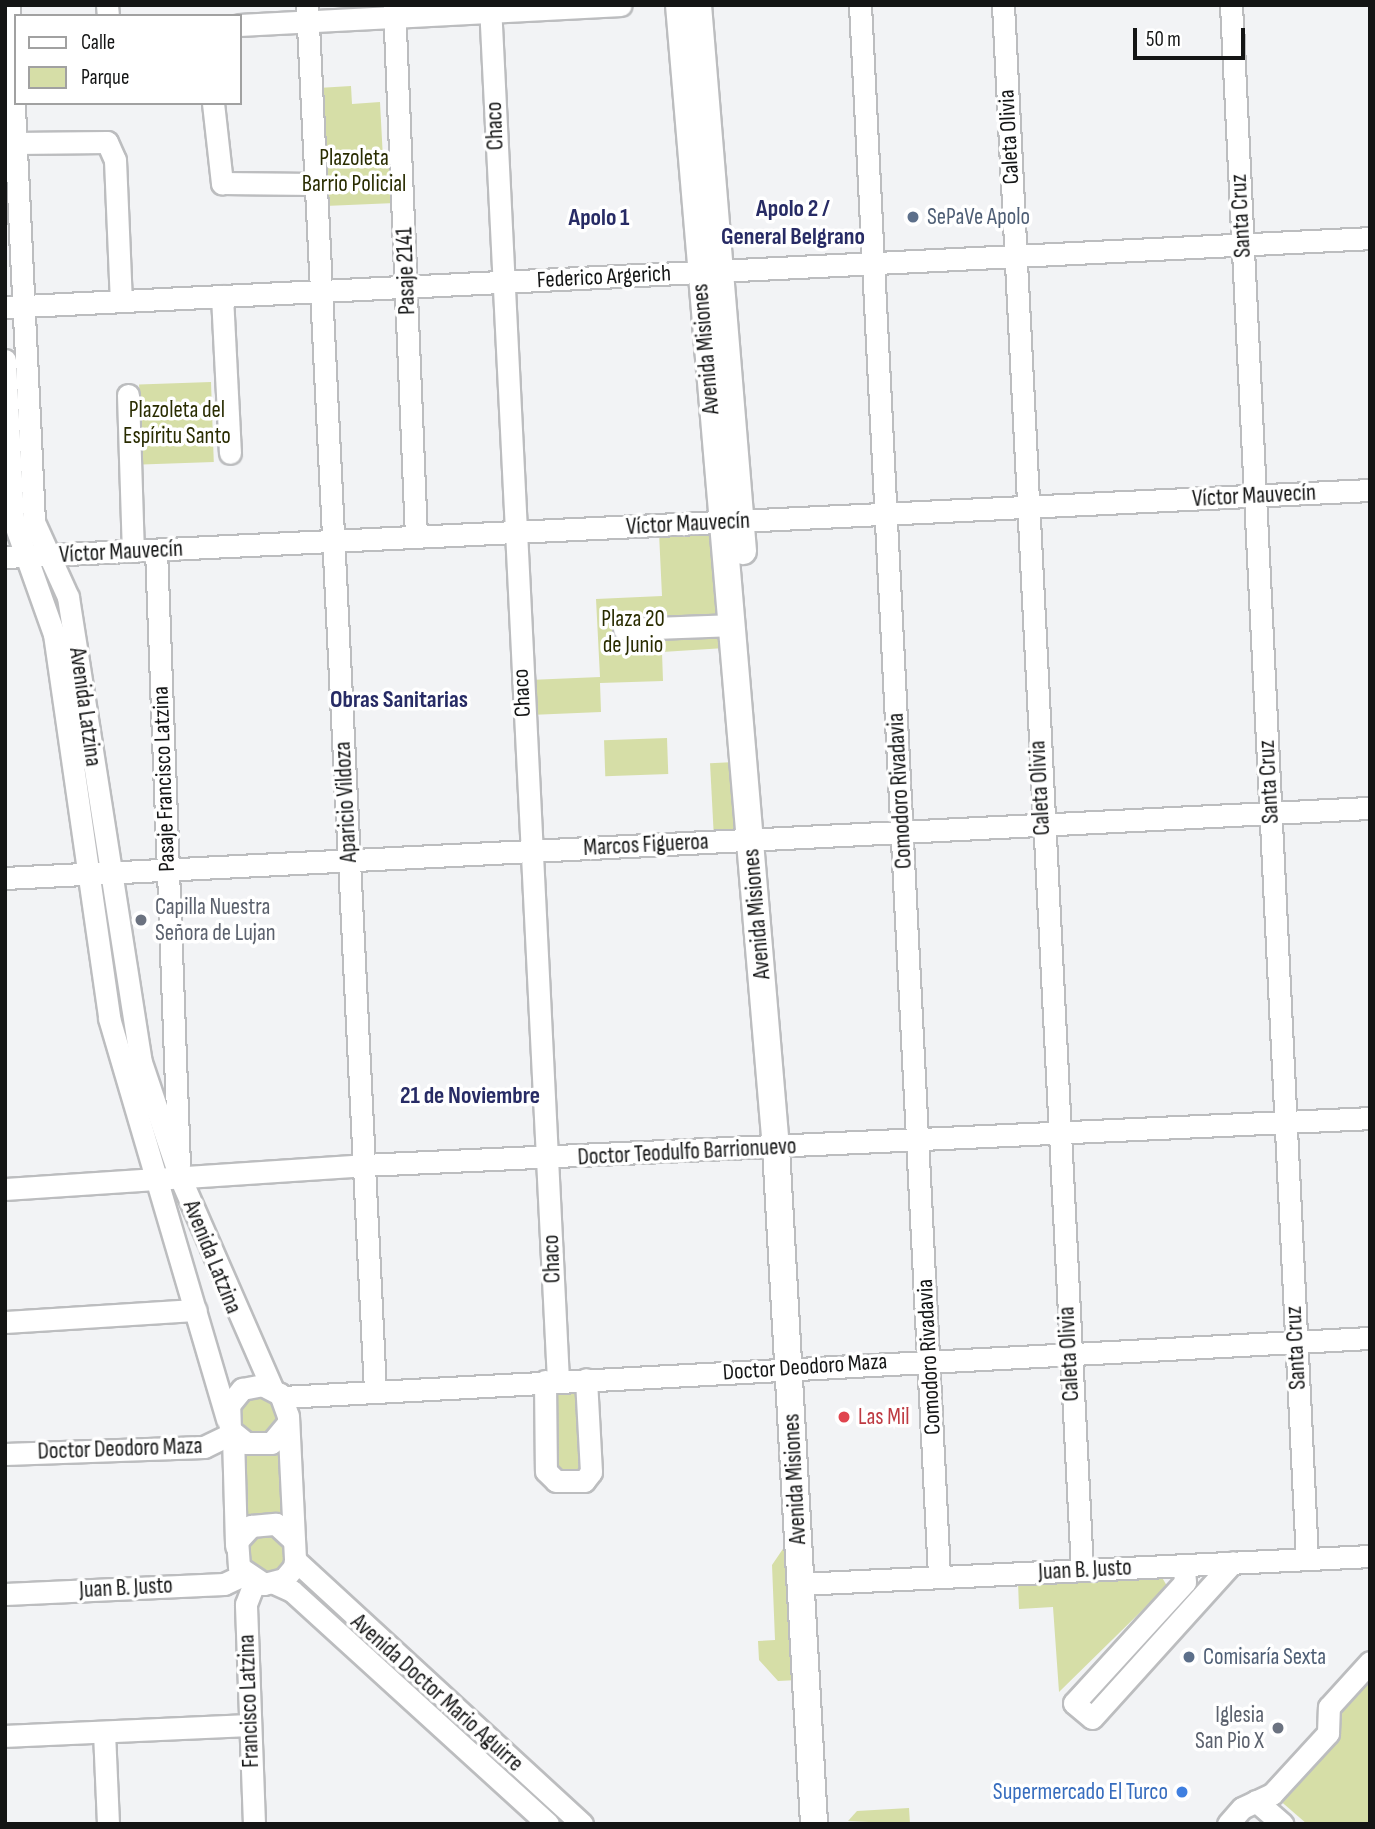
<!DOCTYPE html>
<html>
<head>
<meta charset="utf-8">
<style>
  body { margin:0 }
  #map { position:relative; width:1375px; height:1829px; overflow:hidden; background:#f2f3f5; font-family:"Sofia Sans Condensed",sans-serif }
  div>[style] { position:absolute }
  .green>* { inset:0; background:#d6dea7; transform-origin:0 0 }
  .round { border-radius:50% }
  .roads { filter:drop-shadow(2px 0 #bcbdbf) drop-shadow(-2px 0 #bcbdbf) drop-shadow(0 2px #bcbdbf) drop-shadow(0 -2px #bcbdbf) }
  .minor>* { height:21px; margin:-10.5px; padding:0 10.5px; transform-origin:10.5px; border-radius:10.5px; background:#fff }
  .major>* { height:26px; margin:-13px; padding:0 13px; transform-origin:13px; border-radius:13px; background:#fff }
  .dots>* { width:19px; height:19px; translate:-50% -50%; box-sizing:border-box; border:4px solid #fff; border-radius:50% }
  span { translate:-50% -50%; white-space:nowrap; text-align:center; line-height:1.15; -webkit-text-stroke:7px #fff; paint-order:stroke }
  .street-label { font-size:23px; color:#141515 }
  .park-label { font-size:23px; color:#292c00 }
  .service-label { font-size:23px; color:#4e5e75 }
  .left { translate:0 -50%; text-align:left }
  .worship-label { font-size:23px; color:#5b616d }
  .right { translate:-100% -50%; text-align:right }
  .health-label { font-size:23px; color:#be3a42 }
  .shop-label { font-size:23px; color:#366cbe }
  .neighbourhood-label { font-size:24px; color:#272b65; font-weight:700 }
  .frame { position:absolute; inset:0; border:7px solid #141515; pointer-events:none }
  .legend { position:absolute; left:14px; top:14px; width:228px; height:91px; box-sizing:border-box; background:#fff; border:2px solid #a1a1a1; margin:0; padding:9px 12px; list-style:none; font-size:21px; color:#141515 }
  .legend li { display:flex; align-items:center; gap:14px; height:35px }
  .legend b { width:35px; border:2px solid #a1a1a1 }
  .scale { position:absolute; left:1133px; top:28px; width:112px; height:32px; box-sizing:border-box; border:4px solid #141515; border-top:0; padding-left:9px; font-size:21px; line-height:24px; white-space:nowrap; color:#141515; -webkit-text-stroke:5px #fff; paint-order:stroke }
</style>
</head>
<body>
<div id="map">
  <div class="green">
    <div style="clip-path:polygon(351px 86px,352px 104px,380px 102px,383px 159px,393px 165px,395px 203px,325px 206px,318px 88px)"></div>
    <div style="left:211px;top:382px;width:80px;height:72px;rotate:88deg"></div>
    <div style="clip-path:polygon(659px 533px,711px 533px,725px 648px,662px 652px,663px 681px,600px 683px,601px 712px,530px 715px,529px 680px,600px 677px,596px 599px,662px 596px)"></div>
    <div style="left:667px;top:738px;width:36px;height:63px;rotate:88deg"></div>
    <div style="left:735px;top:762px;width:67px;height:25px;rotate:87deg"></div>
    <div style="clip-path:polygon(575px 1389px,582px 1397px,584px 1468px,557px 1473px,551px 1469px,551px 1397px)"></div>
    <div class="round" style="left:238px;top:1395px;width:40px;height:40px"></div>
    <div style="clip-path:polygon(283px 1441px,286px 1517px,262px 1514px,241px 1522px,238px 1446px)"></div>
    <div class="round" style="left:246px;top:1533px;width:40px;height:40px"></div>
    <div style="clip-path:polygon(791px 1537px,798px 1680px,778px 1681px,759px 1660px,758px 1641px,775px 1640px,772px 1565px)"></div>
    <div style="clip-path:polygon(1160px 1574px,1167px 1586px,1059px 1692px,1053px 1607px,1019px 1609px,1018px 1582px)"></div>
    <div style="clip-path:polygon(1370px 1673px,1370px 1824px,1307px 1824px,1277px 1798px)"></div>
    <div style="clip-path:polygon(909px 1808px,910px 1824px,848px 1821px,857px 1811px)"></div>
  </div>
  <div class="roads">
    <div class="minor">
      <div style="left:9px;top:5px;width:518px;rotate:87.23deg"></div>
      <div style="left:34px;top:522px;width:82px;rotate:65.6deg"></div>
      <div style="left:68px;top:597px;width:468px;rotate:81.1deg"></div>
      <div style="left:140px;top:1059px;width:122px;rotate:71.4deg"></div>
      <div style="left:179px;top:1175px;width:232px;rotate:66.4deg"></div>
      <div style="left:107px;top:5px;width:11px;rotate:85deg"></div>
      <div style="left:307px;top:5px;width:1386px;rotate:87.19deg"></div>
      <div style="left:394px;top:5px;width:532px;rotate:87.63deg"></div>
      <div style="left:490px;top:5px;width:1377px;rotate:87.17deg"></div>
      <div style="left:860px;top:5px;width:1574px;rotate:87.12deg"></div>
      <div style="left:1003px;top:5px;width:1567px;rotate:87.11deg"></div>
      <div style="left:1231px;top:5px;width:1556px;rotate:87.2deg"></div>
      <div style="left:240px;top:25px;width:381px;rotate:-3deg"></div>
      <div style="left:213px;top:103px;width:81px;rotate:83.6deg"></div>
      <div style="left:222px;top:183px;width:92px;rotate:0.6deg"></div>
      <div style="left:15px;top:143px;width:92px;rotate:-0.6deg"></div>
      <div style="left:107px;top:142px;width:20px;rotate:66deg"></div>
      <div style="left:115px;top:160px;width:141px;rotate:87.6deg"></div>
      <div style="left:222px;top:296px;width:157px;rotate:87.1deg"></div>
      <div style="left:5px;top:307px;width:1367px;rotate:-2.89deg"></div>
      <div style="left:5px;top:360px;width:159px;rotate:87.1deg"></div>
      <div style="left:13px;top:519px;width:122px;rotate:70.4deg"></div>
      <div style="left:54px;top:634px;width:388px;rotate:81.8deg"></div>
      <div style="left:109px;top:1018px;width:419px;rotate:73.6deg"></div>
      <div style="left:128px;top:395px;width:156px;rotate:88.2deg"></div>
      <div style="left:156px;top:550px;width:616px;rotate:87.86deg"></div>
      <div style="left:5px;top:557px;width:1367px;rotate:-2.81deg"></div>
      <div style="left:624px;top:629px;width:107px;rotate:-2.1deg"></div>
      <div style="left:5px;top:878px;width:1367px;rotate:-2.94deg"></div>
      <div style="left:5px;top:1189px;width:360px;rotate:-3.8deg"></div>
      <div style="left:364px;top:1165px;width:1007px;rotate:-2.67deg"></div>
      <div style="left:5px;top:1322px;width:191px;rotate:-3.6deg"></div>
      <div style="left:545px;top:1381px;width:90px;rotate:89.4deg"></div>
      <div style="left:546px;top:1471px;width:14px;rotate:45deg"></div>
      <div style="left:556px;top:1481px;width:28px"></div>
      <div style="left:584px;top:1481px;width:11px;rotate:-52deg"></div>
      <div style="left:591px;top:1472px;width:93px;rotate:-93.1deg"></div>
      <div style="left:283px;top:1397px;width:1089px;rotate:-3.11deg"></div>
      <div style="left:288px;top:1423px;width:26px;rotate:130deg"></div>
      <div style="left:271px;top:1443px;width:25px;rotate:180deg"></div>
      <div style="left:246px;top:1443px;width:21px;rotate:-141deg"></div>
      <div style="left:230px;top:1430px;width:25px;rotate:-92deg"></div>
      <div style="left:229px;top:1405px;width:21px;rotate:-51deg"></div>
      <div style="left:242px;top:1389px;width:20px;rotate:-11deg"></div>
      <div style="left:262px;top:1385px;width:20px;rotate:27deg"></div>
      <div style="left:280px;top:1394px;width:23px;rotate:70deg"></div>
      <div style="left:288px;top:1416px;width:144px;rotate:87.2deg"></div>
      <div style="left:295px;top:1560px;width:7px;rotate:98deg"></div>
      <div style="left:294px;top:1567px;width:16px;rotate:130deg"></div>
      <div style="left:284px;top:1579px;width:21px;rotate:166deg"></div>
      <div style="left:264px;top:1584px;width:30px;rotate:-146deg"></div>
      <div style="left:239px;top:1567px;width:26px;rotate:-94deg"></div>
      <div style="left:237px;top:1541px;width:21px;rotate:-47deg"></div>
      <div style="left:251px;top:1526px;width:25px;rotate:-5deg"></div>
      <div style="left:276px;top:1524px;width:23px;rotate:43deg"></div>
      <div style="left:233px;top:1436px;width:110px;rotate:88.4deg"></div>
      <div style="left:5px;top:1454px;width:199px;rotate:-2deg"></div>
      <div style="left:204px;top:1447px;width:30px;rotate:-26deg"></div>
      <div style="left:295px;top:1560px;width:390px;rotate:42.6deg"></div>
      <div style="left:1184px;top:1565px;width:17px;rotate:87deg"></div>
      <div style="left:1185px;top:1582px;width:164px;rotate:132.5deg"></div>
      <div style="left:1074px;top:1703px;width:23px;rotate:40deg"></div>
      <div style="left:1092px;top:1718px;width:210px;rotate:-47.9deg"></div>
      <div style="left:274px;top:1583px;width:20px;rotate:24deg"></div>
      <div style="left:292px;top:1591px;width:346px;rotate:42.3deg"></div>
      <div style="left:800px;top:1584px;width:571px;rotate:-2.81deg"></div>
      <div style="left:5px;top:1594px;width:219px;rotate:-2.6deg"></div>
      <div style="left:224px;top:1584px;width:23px;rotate:-25deg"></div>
      <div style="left:104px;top:1732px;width:92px;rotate:87.5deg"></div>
      <div style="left:5px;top:1736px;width:245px;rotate:-2.6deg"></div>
      <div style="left:1256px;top:1801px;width:35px;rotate:41deg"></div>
      <div style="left:254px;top:1824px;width:220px;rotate:-92.1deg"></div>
      <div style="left:246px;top:1604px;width:25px;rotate:-69deg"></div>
      <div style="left:1228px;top:1824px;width:21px;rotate:-49deg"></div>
      <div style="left:1242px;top:1808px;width:33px;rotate:-25deg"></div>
      <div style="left:1272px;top:1794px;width:83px;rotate:-47.4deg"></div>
      <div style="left:1328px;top:1733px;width:26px;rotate:-88deg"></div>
      <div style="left:1329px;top:1707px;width:61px;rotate:-47.7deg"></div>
    </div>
    <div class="major">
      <div style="left:679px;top:5px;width:1147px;rotate:85.15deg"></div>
      <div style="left:776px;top:1148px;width:677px;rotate:86.78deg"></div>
      <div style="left:698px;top:5px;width:548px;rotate:85.29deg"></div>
    </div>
  </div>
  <div class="dots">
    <div style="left:913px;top:217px;background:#5c6f8a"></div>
    <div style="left:141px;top:920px;background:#6b7280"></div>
    <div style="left:844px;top:1417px;background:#e0444e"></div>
    <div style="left:1189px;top:1657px;background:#5c6f8a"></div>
    <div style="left:1278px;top:1728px;background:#6b7280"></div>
    <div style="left:1182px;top:1792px;background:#3f7fe0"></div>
  </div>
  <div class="street-label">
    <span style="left:495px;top:126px;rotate:-92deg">Chaco</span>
    <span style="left:1009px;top:137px;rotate:-93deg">Caleta Olivia</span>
    <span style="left:1241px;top:216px;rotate:-93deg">Santa Cruz</span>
    <span style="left:406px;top:271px;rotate:-92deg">Pasaje 2141</span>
    <span style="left:604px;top:277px;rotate:-3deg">Federico Argerich</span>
    <span style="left:706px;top:349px;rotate:-95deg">Avenida Misiones</span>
    <span style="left:1254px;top:496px;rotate:-3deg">Víctor Mauvecín</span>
    <span style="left:688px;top:524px;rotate:-3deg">Víctor Mauvecín</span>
    <span style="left:121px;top:552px;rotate:-3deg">Víctor Mauvecín</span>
    <span style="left:522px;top:693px;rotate:-93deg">Chaco</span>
    <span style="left:85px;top:707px;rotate:82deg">Avenida Latzina</span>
    <span style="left:164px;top:779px;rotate:-92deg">Pasaje Francisco Latzina</span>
    <span style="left:1269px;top:782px;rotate:-93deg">Santa Cruz</span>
    <span style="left:1040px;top:788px;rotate:-93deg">Caleta Olivia</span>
    <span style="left:900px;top:791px;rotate:-93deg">Comodoro Rivadavia</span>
    <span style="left:346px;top:802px;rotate:-93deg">Aparicio Vildoza</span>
    <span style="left:646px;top:845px;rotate:-3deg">Marcos Figueroa</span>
    <span style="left:757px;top:914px;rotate:-95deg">Avenida Misiones</span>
    <span style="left:687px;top:1152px;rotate:-3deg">Doctor Teodulfo Barrionuevo</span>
    <span style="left:212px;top:1257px;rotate:68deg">Avenida Latzina</span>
    <span style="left:552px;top:1259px;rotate:-92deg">Chaco</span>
    <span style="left:1296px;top:1348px;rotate:-93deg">Santa Cruz</span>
    <span style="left:1069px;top:1354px;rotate:-93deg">Caleta Olivia</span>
    <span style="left:929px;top:1357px;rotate:-93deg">Comodoro Rivadavia</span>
    <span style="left:805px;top:1367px;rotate:-4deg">Doctor Deodoro Maza</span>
    <span style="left:120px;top:1449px;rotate:-2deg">Doctor Deodoro Maza</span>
    <span style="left:795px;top:1479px;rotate:-93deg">Avenida Misiones</span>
    <span style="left:1085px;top:1570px;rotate:-3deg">Juan B. Justo</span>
    <span style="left:126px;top:1588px;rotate:-3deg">Juan B. Justo</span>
    <span style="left:437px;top:1693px;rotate:42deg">Avenida Doctor Mario Aguirre</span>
    <span style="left:249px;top:1701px;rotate:-92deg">Francisco Latzina</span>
  </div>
  <div class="park-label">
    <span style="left:354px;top:171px">Plazoleta<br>Barrio Policial</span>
    <span style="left:177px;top:423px">Plazoleta del<br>Espíritu Santo</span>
    <span style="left:633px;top:632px">Plaza 20<br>de Junio</span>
  </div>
  <div class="service-label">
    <span class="left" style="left:927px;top:217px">SePaVe Apolo</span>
    <span class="left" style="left:1203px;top:1657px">Comisaría Sexta</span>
  </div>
  <div class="worship-label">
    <span class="left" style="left:155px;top:920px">Capilla Nuestra<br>Señora de Lujan</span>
    <span class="right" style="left:1264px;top:1728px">Iglesia<br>San Pio X</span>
  </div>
  <div class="health-label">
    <span class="left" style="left:858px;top:1417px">Las Mil</span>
  </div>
  <div class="shop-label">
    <span class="right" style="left:1168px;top:1792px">Supermercado El Turco</span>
  </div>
  <div class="neighbourhood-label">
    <span style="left:793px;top:223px">Apolo 2 /<br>General Belgrano</span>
    <span style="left:599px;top:218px">Apolo 1</span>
    <span style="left:399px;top:700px">Obras Sanitarias</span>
    <span style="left:470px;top:1096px">21 de Noviembre</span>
  </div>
  <div class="frame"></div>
  <ul class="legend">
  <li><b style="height:9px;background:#fff"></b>Calle</li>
  <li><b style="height:19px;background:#d6dea7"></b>Parque</li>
  </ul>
  <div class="scale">50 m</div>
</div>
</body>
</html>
